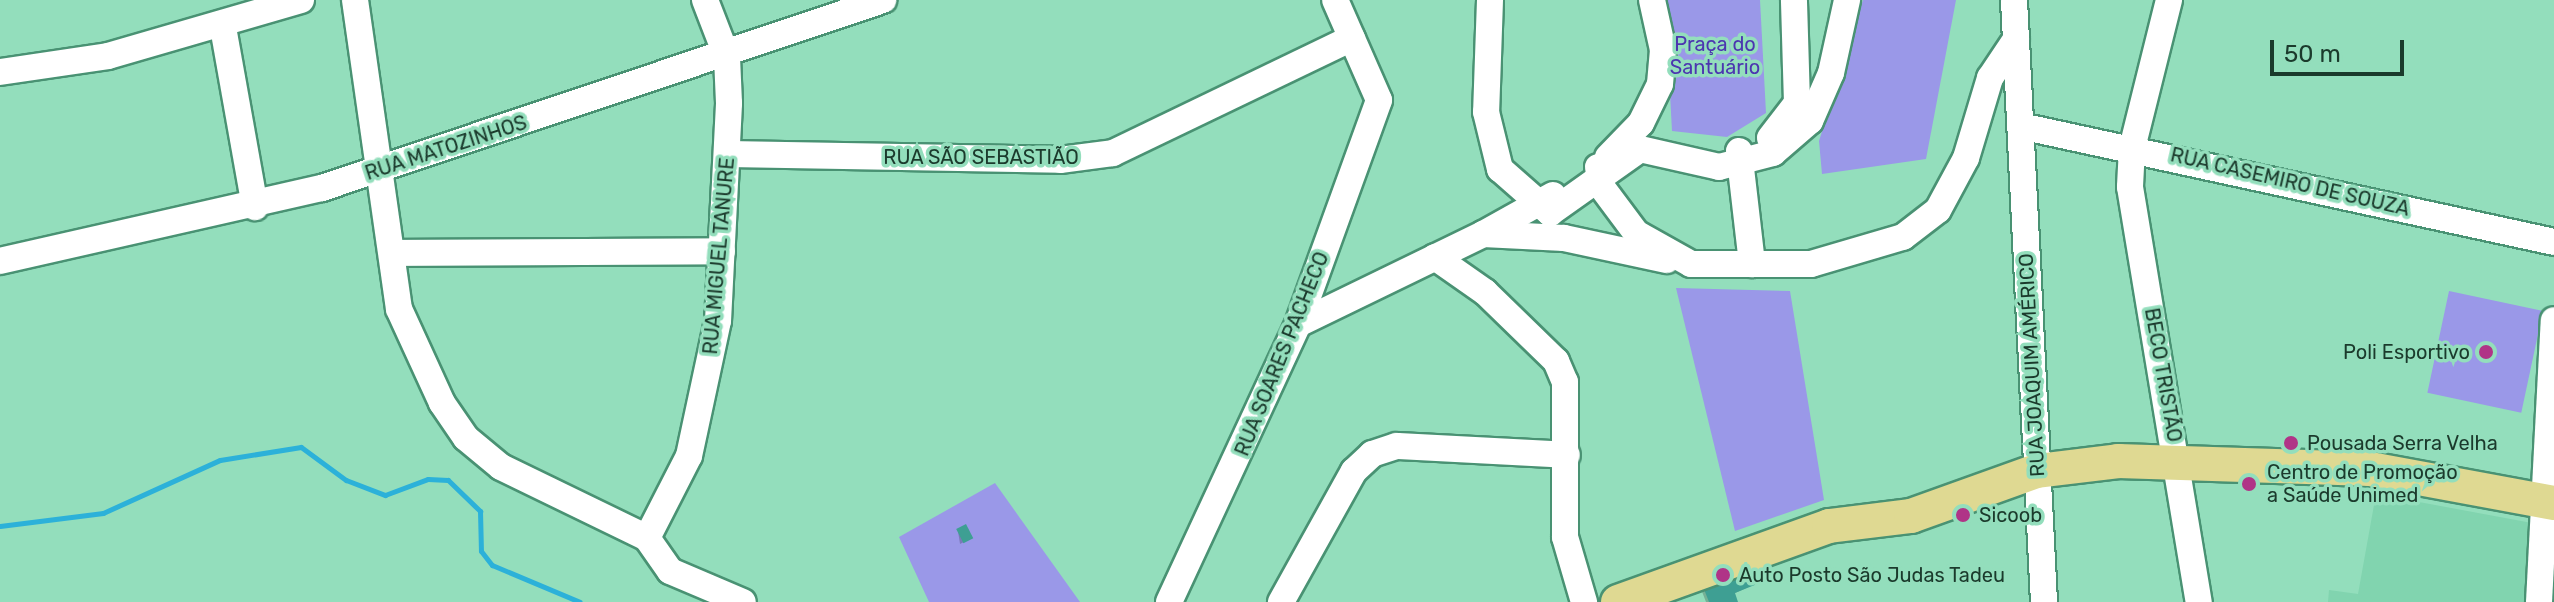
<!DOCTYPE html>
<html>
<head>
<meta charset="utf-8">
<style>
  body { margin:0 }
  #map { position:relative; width:2554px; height:602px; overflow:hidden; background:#93debc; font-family:Rubik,sans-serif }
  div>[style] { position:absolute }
  .built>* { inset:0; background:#81d4af }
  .green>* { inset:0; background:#9a98e8; transform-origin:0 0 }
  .shadow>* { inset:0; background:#0003 }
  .stream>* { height:5px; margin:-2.5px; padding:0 2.5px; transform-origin:2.5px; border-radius:2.5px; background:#2cb1d9 }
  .building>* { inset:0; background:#3e9f93; transform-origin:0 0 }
  .roads { filter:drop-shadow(2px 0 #499273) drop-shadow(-2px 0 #499273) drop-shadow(0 2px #499273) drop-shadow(0 -2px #499273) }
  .minor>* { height:26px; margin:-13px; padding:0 13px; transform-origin:13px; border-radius:13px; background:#fff }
  .major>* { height:34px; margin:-17px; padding:0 17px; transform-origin:17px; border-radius:17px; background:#dfd992 }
  .dots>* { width:22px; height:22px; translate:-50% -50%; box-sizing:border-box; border:4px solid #93debc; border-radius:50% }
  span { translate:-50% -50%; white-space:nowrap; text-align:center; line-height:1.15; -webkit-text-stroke:7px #93debc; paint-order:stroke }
  .park-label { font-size:20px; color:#4c36b0 }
  .street-label { font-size:20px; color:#1b3a2c }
  .poi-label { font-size:20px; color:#1b3a2c }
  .right { translate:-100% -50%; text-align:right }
  .left { translate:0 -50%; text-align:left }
  .scale { position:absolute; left:2270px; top:40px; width:134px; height:36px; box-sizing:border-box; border:4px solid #1b3a2c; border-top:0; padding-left:10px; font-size:24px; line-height:28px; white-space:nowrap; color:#1b3a2c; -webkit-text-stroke:6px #93debc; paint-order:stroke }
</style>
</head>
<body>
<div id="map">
  <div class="built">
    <div style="clip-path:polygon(2376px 494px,2532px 523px,2529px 602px,2328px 602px,2329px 590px,2358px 594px)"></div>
  </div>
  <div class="green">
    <div style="clip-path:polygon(1665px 0,1760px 0,1766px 113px,1727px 137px,1672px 131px)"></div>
    <div style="clip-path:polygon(1863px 0,1956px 0,1926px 159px,1822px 174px,1819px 141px)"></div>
    <div style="clip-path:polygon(1676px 288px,1790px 291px,1824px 500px,1735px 531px)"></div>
    <div style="left:2449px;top:291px;width:96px;height:104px;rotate:12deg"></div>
    <div style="clip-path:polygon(995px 483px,1080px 602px,929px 602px,899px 537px)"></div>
  </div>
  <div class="shadow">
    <div style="clip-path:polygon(958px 531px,968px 540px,960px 544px)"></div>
    <div style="clip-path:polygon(1755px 584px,1733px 594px,1736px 602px,1706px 602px,1701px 589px)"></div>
  </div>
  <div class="stream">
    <div style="left:0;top:526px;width:104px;rotate:-7.2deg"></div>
    <div style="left:103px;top:513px;width:128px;rotate:-24.4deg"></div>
    <div style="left:220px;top:460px;width:82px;rotate:-9.1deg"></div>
    <div style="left:301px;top:447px;width:56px;rotate:36.3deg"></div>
    <div style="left:346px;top:480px;width:42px;rotate:21deg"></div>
    <div style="left:385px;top:495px;width:46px;rotate:-20.4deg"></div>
    <div style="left:428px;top:479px;width:20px;rotate:3deg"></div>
    <div style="left:448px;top:480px;width:45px;rotate:44.1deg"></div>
    <div style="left:480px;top:511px;width:40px;rotate:88.6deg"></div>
    <div style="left:481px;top:551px;width:18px;rotate:52deg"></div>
    <div style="left:492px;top:565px;width:95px;rotate:22.8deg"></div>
  </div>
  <div class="building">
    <div style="left:966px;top:524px;width:16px;height:11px;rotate:63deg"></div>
    <div style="clip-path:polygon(1749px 565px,1757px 584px,1735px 593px,1738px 602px,1709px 602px,1702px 584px)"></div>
  </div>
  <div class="roads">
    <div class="minor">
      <div style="left:355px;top:0;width:312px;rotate:81.9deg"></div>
      <div style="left:399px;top:309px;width:103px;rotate:65.4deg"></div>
      <div style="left:442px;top:403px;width:42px;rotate:55.6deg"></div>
      <div style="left:466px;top:438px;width:45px;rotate:39.6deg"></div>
      <div style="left:501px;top:467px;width:162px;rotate:25.9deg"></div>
      <div style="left:647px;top:538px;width:40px;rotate:55.1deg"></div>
      <div style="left:670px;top:571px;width:79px;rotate:23deg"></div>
      <div style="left:1490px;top:0;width:112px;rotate:92deg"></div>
      <div style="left:1486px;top:112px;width:59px;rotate:76.2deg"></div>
      <div style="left:1500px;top:169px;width:67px;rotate:41.3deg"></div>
      <div style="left:1550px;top:213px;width:110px;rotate:-35.4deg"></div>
      <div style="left:1640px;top:149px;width:81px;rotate:12.8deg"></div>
      <div style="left:1719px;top:167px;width:56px;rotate:-14.5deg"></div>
      <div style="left:1773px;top:153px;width:49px;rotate:-40.9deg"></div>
      <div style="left:1810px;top:121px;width:52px;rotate:-66.4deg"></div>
      <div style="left:1831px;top:73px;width:75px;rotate:-77.6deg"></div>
      <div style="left:2014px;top:0;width:603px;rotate:87.15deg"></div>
      <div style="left:2169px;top:0;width:153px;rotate:104deg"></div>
      <div style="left:2132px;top:148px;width:39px;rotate:93deg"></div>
      <div style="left:2130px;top:187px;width:421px;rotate:80.6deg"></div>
      <div style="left:223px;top:27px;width:183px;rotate:79.9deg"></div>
      <div style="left:0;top:72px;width:109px;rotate:-8.4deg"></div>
      <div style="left:108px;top:56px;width:201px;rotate:-16.2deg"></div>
      <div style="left:2025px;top:127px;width:541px;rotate:12.26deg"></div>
      <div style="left:1770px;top:138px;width:44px;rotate:-52.4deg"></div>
      <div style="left:1797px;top:103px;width:103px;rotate:-91.7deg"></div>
      <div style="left:1739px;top:151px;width:114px;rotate:83.4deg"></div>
      <div style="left:728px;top:154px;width:332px;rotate:1deg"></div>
      <div style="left:1060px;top:160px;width:53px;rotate:-7.5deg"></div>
      <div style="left:1113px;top:153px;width:265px;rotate:-25.7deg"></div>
      <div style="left:1608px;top:157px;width:47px;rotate:-45.9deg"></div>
      <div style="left:1641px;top:123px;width:43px;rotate:-64deg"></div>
      <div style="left:1660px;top:84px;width:34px;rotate:-85deg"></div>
      <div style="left:1663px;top:50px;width:51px;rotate:-102.4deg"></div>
      <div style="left:1598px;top:167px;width:19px;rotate:81deg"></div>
      <div style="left:1601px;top:186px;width:59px;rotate:53.3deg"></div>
      <div style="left:1636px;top:233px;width:63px;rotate:29.4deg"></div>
      <div style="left:1691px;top:264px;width:120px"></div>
      <div style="left:1811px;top:264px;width:96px;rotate:-16.4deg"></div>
      <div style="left:1903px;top:237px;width:44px;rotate:-37.6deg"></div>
      <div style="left:1938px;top:210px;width:59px;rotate:-61.7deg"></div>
      <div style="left:1966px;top:158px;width:84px;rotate:-73.3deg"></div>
      <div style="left:1990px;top:78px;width:47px;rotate:-56.3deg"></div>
      <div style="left:1483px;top:234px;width:80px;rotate:-29.1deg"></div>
      <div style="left:393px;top:253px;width:329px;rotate:-0.3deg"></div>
      <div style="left:1435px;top:257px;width:61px;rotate:35deg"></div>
      <div style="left:1485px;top:292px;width:99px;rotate:44.2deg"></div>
      <div style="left:1556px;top:361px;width:23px;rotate:67deg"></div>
      <div style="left:1565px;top:382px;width:155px;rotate:90deg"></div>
      <div style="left:1565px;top:537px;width:68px;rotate:73.7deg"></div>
      <div style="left:0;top:261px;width:330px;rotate:-12.8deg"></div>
      <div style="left:322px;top:188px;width:592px;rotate:-18.53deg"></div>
      <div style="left:1298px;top:324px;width:206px;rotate:-25.9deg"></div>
      <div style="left:1483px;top:234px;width:81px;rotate:2.8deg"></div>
      <div style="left:1564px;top:238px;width:105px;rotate:12.1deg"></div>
      <div style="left:647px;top:538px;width:92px;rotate:-62.9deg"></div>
      <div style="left:689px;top:456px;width:138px;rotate:-77.9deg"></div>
      <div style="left:718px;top:321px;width:218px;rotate:-87.1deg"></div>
      <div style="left:729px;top:103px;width:46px;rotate:-92.5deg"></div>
      <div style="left:727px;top:57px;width:61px;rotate:-111.1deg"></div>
      <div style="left:1169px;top:602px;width:306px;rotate:-65.1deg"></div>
      <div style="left:1298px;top:324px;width:238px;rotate:-70.1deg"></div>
      <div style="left:1379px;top:100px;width:109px;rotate:-113.7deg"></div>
      <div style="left:1281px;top:602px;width:150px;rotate:-60.9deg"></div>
      <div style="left:1354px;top:471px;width:25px;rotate:-43deg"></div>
      <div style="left:1372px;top:454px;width:26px;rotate:-18deg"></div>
      <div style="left:1397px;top:446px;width:170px;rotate:3deg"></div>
      <div style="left:2539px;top:602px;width:282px;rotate:-87deg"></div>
    </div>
    <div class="major">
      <div style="left:1618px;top:602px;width:224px;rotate:-19.8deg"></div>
      <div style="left:1829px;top:526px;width:83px;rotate:-7deg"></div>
      <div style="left:1911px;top:516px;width:134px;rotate:-19.7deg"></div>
      <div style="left:2037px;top:471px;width:82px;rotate:-7deg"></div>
      <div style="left:2118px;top:461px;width:252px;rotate:1.8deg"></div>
      <div style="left:2370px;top:469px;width:187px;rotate:10.5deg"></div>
    </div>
  </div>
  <div class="dots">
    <div style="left:2486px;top:352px;background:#b03487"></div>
    <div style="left:2291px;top:443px;background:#b03487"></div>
    <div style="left:2249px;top:484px;background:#b03487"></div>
    <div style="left:1963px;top:515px;background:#b03487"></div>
    <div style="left:1723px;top:575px;background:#b03487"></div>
  </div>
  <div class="park-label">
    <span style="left:1715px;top:56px">Praça do<br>Santuário</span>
  </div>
  <div class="street-label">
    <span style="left:446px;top:148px;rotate:-18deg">RUA MATOZINHOS</span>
    <span style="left:981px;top:157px">RUA SÃO SEBASTIÃO</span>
    <span style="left:2290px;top:182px;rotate:13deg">RUA CASEMIRO DE SOUZA</span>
    <span style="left:719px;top:256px;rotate:-85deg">RUA MIGUEL TANURE</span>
    <span style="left:1282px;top:354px;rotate:-68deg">RUA SOARES PACHECO</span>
    <span style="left:2032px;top:365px;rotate:-93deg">RUA JOAQUIM AMÉRICO</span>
    <span style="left:2163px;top:375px;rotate:80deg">BECO TRISTÃO</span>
  </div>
  <div class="poi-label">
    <span class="right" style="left:2470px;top:352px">Poli Esportivo</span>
    <span class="left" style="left:2307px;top:443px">Pousada Serra Velha</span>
    <span class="left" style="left:2267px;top:484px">Centro de Promoção<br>a Saúde Unimed</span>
    <span class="left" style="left:1979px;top:515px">Sicoob</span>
    <span class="left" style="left:1739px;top:575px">Auto Posto São Judas Tadeu</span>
  </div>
  <div class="scale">50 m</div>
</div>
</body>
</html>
